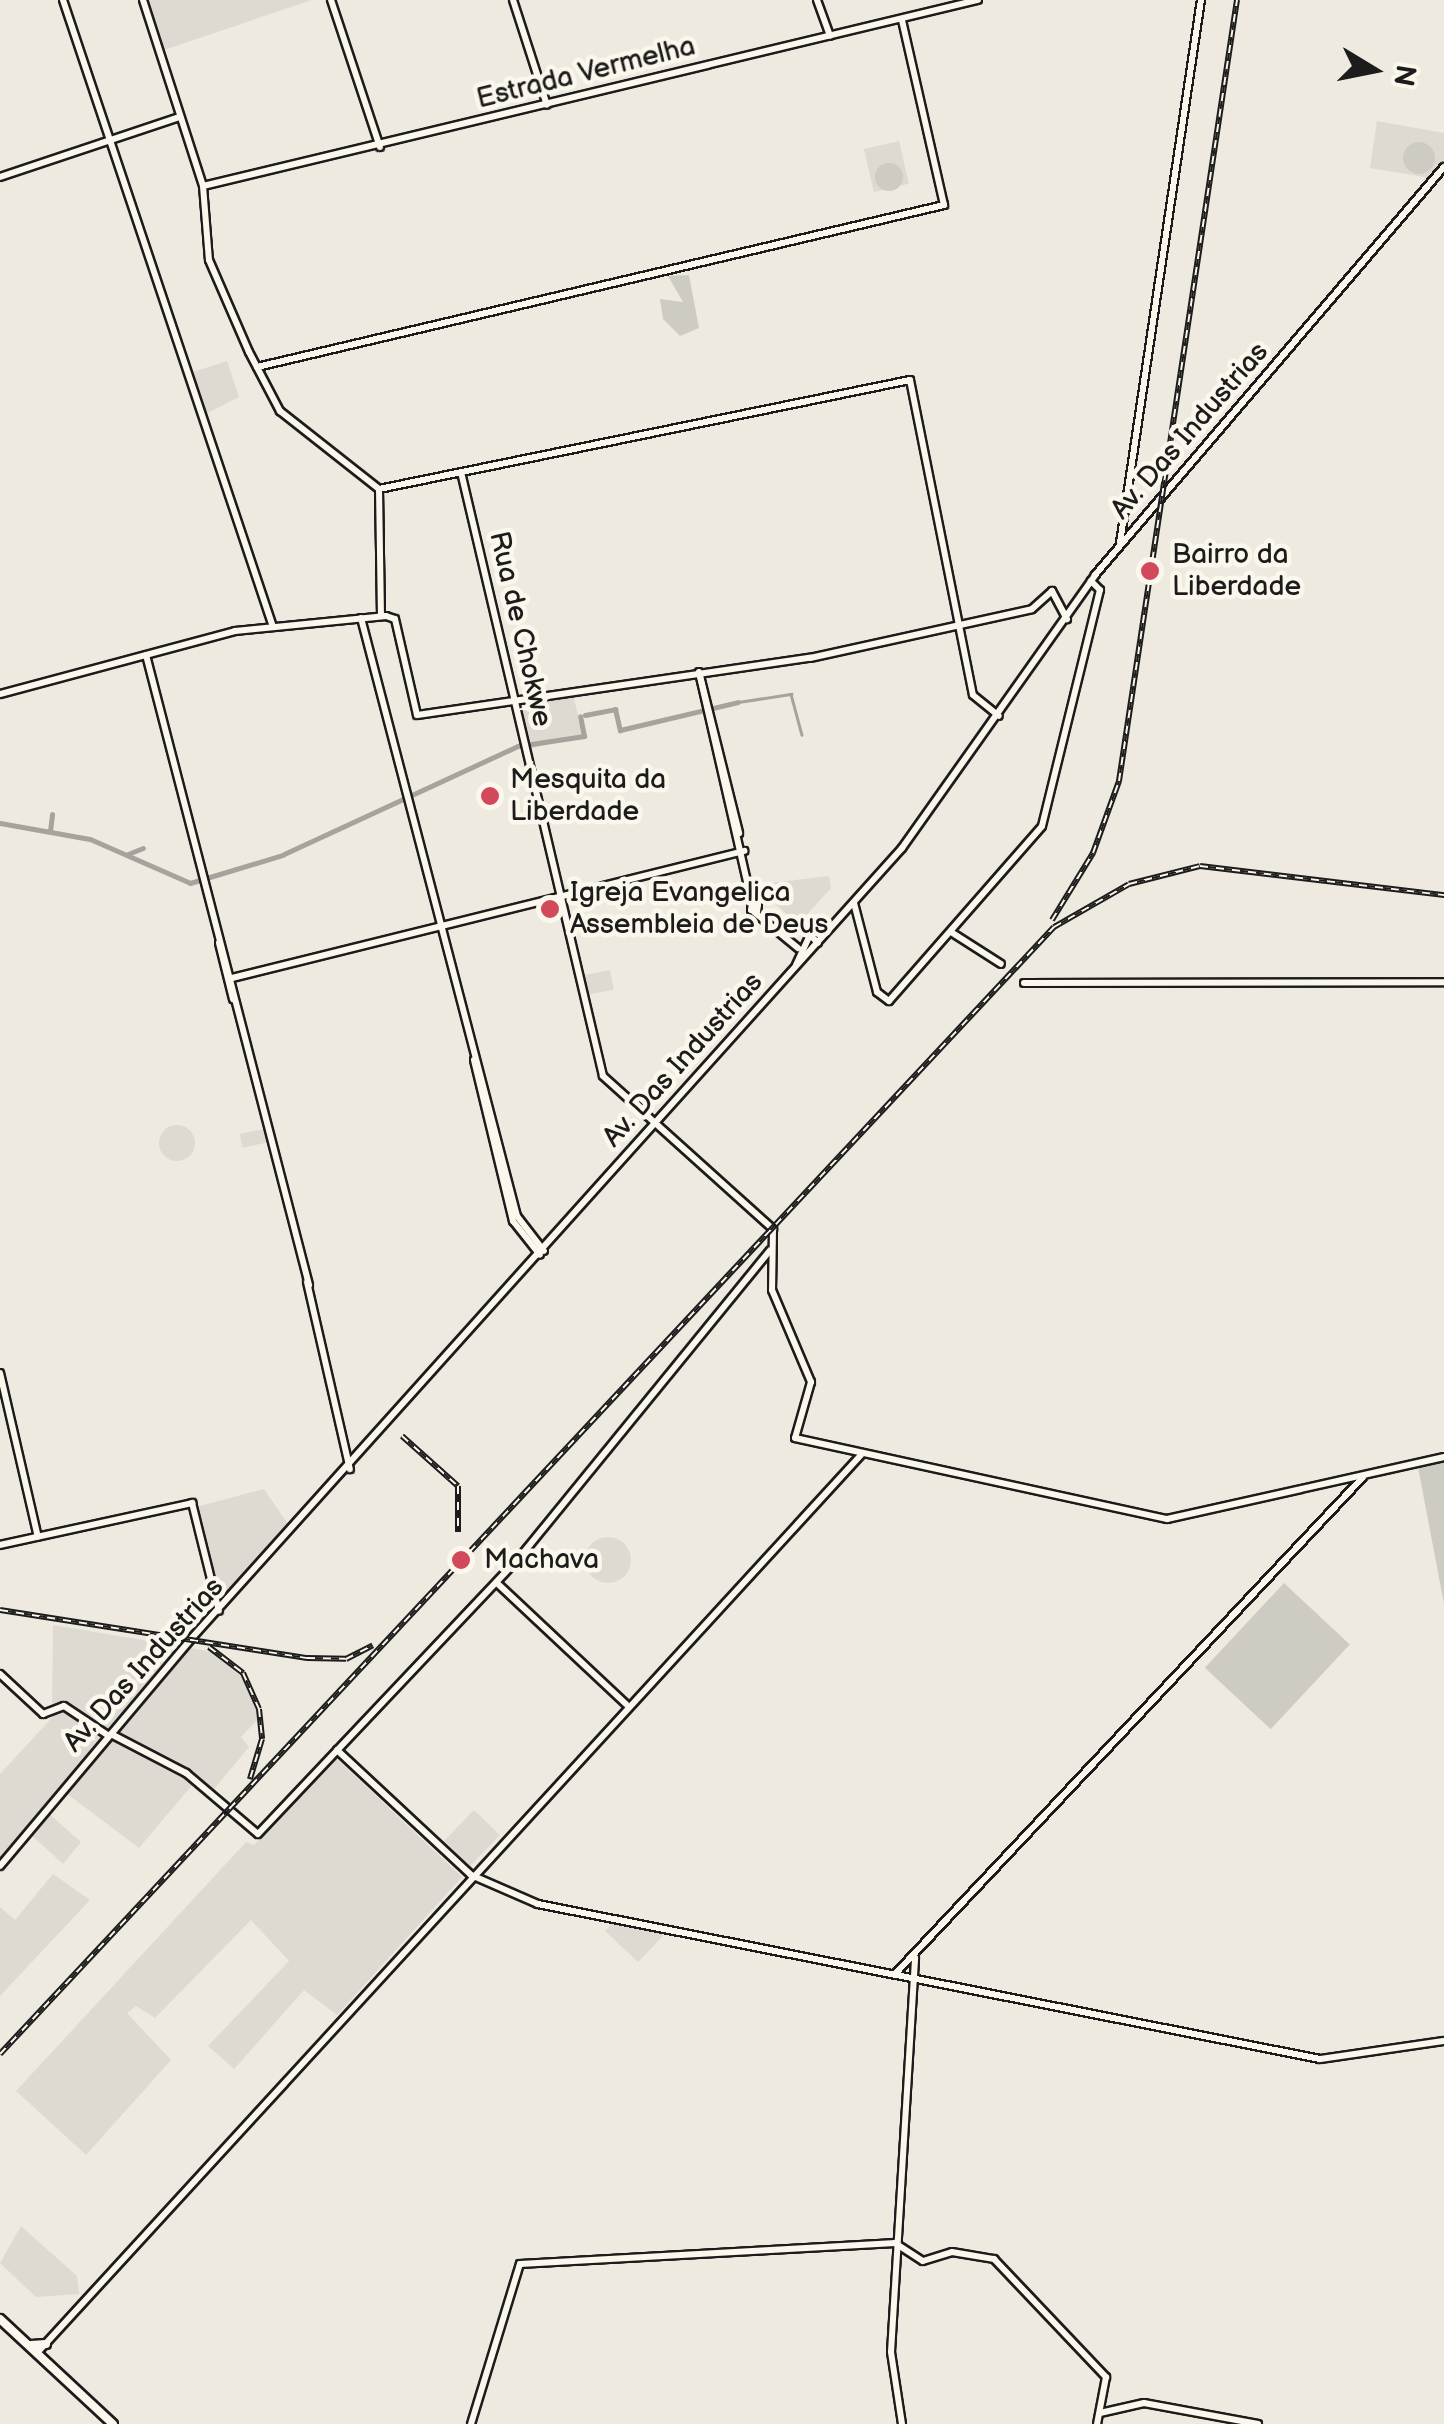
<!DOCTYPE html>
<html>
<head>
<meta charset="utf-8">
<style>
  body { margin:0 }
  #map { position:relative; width:1444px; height:2424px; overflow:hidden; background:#eeeadf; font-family:"Balsamiq Sans",sans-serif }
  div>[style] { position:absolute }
  .built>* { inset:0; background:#dedad1; transform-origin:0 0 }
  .round { border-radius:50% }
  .green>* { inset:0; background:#ceccc2; transform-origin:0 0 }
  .stream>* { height:2.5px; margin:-1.25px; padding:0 1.25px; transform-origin:1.25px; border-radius:1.25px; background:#a6a39d }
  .canal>* { height:5px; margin:-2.5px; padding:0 2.5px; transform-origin:2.5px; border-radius:2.5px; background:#a6a39d }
  .roads { filter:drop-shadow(2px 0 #1c1c1c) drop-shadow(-2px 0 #1c1c1c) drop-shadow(0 2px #1c1c1c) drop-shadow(0 -2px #1c1c1c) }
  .secondary>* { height:6px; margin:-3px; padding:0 3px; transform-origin:3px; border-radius:3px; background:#fbf7ec }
  .primary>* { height:8px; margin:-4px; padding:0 4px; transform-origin:4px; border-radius:4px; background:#fbf7ec }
  .rail>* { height:6px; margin-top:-3px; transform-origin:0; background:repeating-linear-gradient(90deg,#fbf7ec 0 8px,#1c1c1c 0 16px); box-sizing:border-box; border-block:2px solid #1c1c1c }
  .dots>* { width:28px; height:28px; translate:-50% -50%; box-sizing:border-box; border:5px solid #fbf7ec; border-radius:50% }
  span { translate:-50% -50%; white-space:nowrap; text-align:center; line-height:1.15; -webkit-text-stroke:9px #fbf7ec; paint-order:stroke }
  .street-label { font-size:28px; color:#1c1c1c }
  .poi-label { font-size:28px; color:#1c1c1c }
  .left { translate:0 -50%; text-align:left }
  .north { position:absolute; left:1324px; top:20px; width:100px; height:100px; -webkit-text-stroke:8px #fbf7ec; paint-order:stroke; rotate:100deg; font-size:28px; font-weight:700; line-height:40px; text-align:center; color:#1c1c1c }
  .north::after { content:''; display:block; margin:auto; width:35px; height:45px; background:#1c1c1c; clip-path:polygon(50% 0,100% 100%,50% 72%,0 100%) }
</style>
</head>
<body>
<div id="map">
  <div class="built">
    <div style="clip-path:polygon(147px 0,312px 0,164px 50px)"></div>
    <div style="clip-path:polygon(1377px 121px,1444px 133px,1444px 160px,1430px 178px,1370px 168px)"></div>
    <div style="left:899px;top:141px;width:44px;height:36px;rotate:77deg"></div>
    <div style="clip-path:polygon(227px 361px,239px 397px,204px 415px,190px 373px)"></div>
    <div style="left:573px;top:695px;width:42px;height:58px;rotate:76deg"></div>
    <div style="clip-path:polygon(829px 876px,831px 888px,800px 922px,809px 933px,774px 903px,770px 883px)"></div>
    <div style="left:610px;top:970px;width:20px;height:31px;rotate:79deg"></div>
    <div class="round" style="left:159px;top:1125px;width:36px;height:36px"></div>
    <div style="left:268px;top:1128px;width:14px;height:29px;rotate:78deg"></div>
    <div style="clip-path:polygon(264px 1489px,292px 1530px,218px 1603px,196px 1507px)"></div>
    <div class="round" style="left:585px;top:1537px;width:46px;height:46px"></div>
    <div style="clip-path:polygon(53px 1625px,214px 1652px,246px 1681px,259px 1718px,241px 1737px,249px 1747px,210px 1794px,193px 1784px,139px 1848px,62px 1790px,45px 1810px,81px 1842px,63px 1864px,28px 1832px,0 1864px,0 1774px,60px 1709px,52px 1703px)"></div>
    <div style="clip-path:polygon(337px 1759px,462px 1877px,337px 2015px,304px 1990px,234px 2069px,208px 2046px,289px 1961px,251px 1920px,155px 2018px,136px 2006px,127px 2013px,171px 2060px,86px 2155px,16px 2091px,246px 1842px,254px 1845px)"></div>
    <div style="left:474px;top:1810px;width:36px;height:43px;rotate:44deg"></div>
    <div style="clip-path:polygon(53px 1874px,90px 1900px,0 1996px,0 1907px,15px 1920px)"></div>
    <div style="clip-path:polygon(613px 1923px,662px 1932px,663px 1936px,638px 1962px,605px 1931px)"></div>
    <div style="clip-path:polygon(21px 2226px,77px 2276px,79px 2294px,36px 2297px,0 2263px)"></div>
  </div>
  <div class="green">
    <div class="round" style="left:1403px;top:142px;width:32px;height:32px"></div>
    <div class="round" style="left:875px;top:163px;width:28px;height:28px"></div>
    <div style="clip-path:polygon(689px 275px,699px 328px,680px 336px,663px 319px,660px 299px,683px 302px,668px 276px)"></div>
    <div style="clip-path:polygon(1444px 1462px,1444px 1604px,1418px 1467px)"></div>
    <div style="left:1284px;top:1583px;width:90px;height:116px;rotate:43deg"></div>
  </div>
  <div class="stream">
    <div style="left:738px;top:702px;width:54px;rotate:-8.6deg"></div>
    <div style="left:791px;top:694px;width:42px;rotate:75deg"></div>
  </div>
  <div class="canal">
    <div style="left:585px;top:715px;width:31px;rotate:-11deg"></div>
    <div style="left:615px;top:709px;width:22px;rotate:77deg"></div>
    <div style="left:620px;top:730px;width:121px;rotate:-13.3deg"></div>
    <div style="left:0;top:823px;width:91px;rotate:10.1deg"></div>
    <div style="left:90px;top:839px;width:109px;rotate:23.7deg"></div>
    <div style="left:190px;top:883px;width:97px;rotate:-16.8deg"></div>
    <div style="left:50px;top:831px;width:17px;rotate:-83deg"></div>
    <div style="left:128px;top:854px;width:16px;rotate:-22deg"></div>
    <div style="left:284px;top:854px;width:258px;rotate:-24.8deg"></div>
    <div style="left:518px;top:746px;width:67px;rotate:-8.6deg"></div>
    <div style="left:584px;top:736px;width:20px;rotate:-101deg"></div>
  </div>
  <div class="roads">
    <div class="secondary">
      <div style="left:63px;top:0;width:661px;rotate:71.48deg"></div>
      <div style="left:143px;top:0;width:195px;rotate:72.1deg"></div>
      <div style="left:203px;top:186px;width:74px;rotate:85.4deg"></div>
      <div style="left:209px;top:260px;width:100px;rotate:66.5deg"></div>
      <div style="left:249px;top:352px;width:67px;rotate:62.3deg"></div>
      <div style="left:280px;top:411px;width:126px;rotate:38.2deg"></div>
      <div style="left:379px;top:489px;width:127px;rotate:89.1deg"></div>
      <div style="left:331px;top:0;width:155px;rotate:71.6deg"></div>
      <div style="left:513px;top:0;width:110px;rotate:72.1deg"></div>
      <div style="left:817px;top:0;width:38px;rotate:70deg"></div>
      <div style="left:0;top:177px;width:189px;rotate:-18.5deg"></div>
      <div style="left:203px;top:186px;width:797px;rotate:-13.5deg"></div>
      <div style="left:257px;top:367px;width:706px;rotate:-13.27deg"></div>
      <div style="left:944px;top:205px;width:190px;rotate:-102.8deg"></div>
      <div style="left:461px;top:472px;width:620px;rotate:76.77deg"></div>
      <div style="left:603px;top:1076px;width:229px;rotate:42deg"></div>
      <div style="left:773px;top:1229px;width:61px;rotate:90.9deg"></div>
      <div style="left:772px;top:1290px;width:100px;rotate:67deg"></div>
      <div style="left:811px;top:1382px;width:58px;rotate:105.9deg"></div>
      <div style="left:795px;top:1438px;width:381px;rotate:12.3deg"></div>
      <div style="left:1167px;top:1519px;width:284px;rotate:-12.6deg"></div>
      <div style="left:379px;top:489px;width:542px;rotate:-11.6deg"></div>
      <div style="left:910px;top:380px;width:321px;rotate:78.7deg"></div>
      <div style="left:973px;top:695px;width:33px;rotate:39deg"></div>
      <div style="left:1120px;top:543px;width:549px;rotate:-81.52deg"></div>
      <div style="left:361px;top:618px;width:618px;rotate:75.38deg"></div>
      <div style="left:517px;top:1216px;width:44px;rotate:52.4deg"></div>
      <div style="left:146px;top:655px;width:651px;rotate:75.49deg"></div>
      <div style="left:699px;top:672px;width:238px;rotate:77.1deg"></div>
      <div style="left:700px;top:676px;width:162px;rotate:76deg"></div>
      <div style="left:0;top:694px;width:243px;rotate:-15deg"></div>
      <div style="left:235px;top:631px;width:152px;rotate:-5.7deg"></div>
      <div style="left:386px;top:616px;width:9px;rotate:18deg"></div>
      <div style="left:395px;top:619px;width:98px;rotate:77.1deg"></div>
      <div style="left:417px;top:715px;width:397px;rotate:-8.3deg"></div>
      <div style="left:810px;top:658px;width:227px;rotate:-12.4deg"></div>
      <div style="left:1032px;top:609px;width:27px;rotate:-42deg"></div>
      <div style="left:1052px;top:591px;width:32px;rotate:62deg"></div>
      <div style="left:751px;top:884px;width:20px;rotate:75deg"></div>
      <div style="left:854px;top:903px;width:92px;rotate:75.5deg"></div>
      <div style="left:877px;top:992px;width:15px;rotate:37deg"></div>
      <div style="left:889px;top:1001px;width:232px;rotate:-48.8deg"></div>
      <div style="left:1042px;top:826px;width:243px;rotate:-76.2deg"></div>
      <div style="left:1100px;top:590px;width:13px;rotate:-135deg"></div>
      <div style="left:752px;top:904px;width:6px;rotate:9deg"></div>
      <div style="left:758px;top:905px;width:6px;rotate:99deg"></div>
      <div style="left:757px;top:911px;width:6px;rotate:-171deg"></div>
      <div style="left:751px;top:910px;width:6px;rotate:-81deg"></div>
      <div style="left:754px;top:912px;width:57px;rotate:39.3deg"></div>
      <div style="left:951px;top:932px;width:59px;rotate:32.6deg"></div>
      <div style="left:219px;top:943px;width:58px;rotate:76deg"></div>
      <div style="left:796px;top:965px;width:33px;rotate:-65deg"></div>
      <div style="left:810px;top:935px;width:11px;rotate:45deg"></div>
      <div style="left:232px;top:978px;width:528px;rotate:-13.93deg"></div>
      <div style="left:1024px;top:983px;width:420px;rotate:-0.1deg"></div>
      <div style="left:474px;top:1060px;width:166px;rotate:76.4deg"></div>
      <div style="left:513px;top:1221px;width:43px;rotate:51.5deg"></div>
      <div style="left:307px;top:1282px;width:192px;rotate:77.1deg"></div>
      <div style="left:0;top:1373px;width:168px;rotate:77deg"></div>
      <div style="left:0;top:1545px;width:197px;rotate:-12.3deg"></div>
      <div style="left:192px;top:1503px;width:111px;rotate:76deg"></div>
      <div style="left:497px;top:1583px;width:178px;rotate:43.2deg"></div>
      <div style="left:0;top:1674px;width:59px;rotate:42.9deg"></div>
      <div style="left:43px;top:1714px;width:22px;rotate:-21deg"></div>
      <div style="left:64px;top:1706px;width:54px;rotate:33.7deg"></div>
      <div style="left:111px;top:1734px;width:85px;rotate:27.5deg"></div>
      <div style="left:186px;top:1773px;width:94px;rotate:40.3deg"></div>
      <div style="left:258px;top:1834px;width:380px;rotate:-46.6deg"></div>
      <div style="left:519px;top:1558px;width:397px;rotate:-50.8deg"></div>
      <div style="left:337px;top:1750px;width:183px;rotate:43deg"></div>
      <div style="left:471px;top:1875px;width:73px;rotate:23.4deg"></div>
      <div style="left:538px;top:1904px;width:797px;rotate:11.21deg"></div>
      <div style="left:1320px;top:2059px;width:125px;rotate:-8.3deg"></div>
      <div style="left:0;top:1866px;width:295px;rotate:-49.9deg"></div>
      <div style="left:190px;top:1640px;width:1065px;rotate:-48.04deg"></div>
      <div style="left:902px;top:848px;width:334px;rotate:-54.7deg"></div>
      <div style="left:1095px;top:575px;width:537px;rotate:-49.46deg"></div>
      <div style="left:896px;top:1973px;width:681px;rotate:-46.72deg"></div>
      <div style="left:37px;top:2353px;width:1219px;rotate:-47.46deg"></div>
      <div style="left:1100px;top:2413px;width:45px;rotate:-12.8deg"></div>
      <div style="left:1144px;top:2403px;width:116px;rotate:10.4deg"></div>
      <div style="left:471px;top:2424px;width:167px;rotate:-73deg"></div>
      <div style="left:520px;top:2264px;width:376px;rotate:-3.2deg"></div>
      <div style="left:895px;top:2243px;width:33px;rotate:33deg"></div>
      <div style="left:923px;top:2261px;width:30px;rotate:-17deg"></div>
      <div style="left:952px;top:2252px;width:43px;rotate:9.5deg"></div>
      <div style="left:994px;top:2259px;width:163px;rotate:46.5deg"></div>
      <div style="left:1106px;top:2377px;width:48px;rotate:100.8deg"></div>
      <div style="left:902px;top:2424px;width:73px;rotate:-98.7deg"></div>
      <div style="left:891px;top:2352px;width:395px;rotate:-86.5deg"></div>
    </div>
    <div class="primary">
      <div style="left:0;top:2319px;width:154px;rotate:42.9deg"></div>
      <div style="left:31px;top:2345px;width:15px;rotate:-4deg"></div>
    </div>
  </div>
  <div class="rail">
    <div style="left:1052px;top:920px;width:79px;rotate:-58.5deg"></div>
    <div style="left:1093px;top:853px;width:77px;rotate:-70.1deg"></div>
    <div style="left:1119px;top:781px;width:790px;rotate:-81.41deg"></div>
    <div style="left:402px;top:1436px;width:75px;rotate:41.8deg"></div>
    <div style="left:458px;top:1486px;width:46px;rotate:90deg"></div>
    <div style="left:0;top:1610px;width:311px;rotate:8.9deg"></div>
    <div style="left:307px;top:1658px;width:39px;rotate:1deg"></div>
    <div style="left:346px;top:1659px;width:30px;rotate:-27deg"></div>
    <div style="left:209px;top:1647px;width:43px;rotate:37.4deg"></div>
    <div style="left:243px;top:1673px;width:39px;rotate:66deg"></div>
    <div style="left:259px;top:1709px;width:30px;rotate:84deg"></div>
    <div style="left:262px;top:1739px;width:42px;rotate:106.7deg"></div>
    <div style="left:0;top:2054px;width:1543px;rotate:-46.92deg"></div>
    <div style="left:1054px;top:927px;width:86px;rotate:-29.8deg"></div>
    <div style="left:1129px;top:884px;width:73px;rotate:-14.2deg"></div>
    <div style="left:1200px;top:866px;width:246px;rotate:6.8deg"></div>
  </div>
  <div class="dots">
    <div style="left:1150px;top:571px;background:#d1495b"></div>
    <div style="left:490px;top:796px;background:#d1495b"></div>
    <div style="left:550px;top:909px;background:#d1495b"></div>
    <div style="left:461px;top:1560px;background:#d1495b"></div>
  </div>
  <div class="street-label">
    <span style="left:586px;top:73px;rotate:-14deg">Estrada Vermelha</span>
    <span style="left:1190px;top:431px;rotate:-49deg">Av. Das Industrias</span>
    <span style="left:520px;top:629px;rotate:77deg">Rua de Chokwe</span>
    <span style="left:683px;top:1060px;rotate:-48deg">Av. Das Industrias</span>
    <span style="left:144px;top:1665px;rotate:-48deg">Av. Das Industrias</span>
  </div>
  <div class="poi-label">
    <span class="left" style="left:1172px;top:571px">Bairro da<br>Liberdade</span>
    <span class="left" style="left:510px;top:796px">Mesquita da<br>Liberdade</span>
    <span class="left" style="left:570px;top:909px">Igreja Evangelica<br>Assembleia de Deus</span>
    <span class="left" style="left:484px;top:1560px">Machava</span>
  </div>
  <div class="north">N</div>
</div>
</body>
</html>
